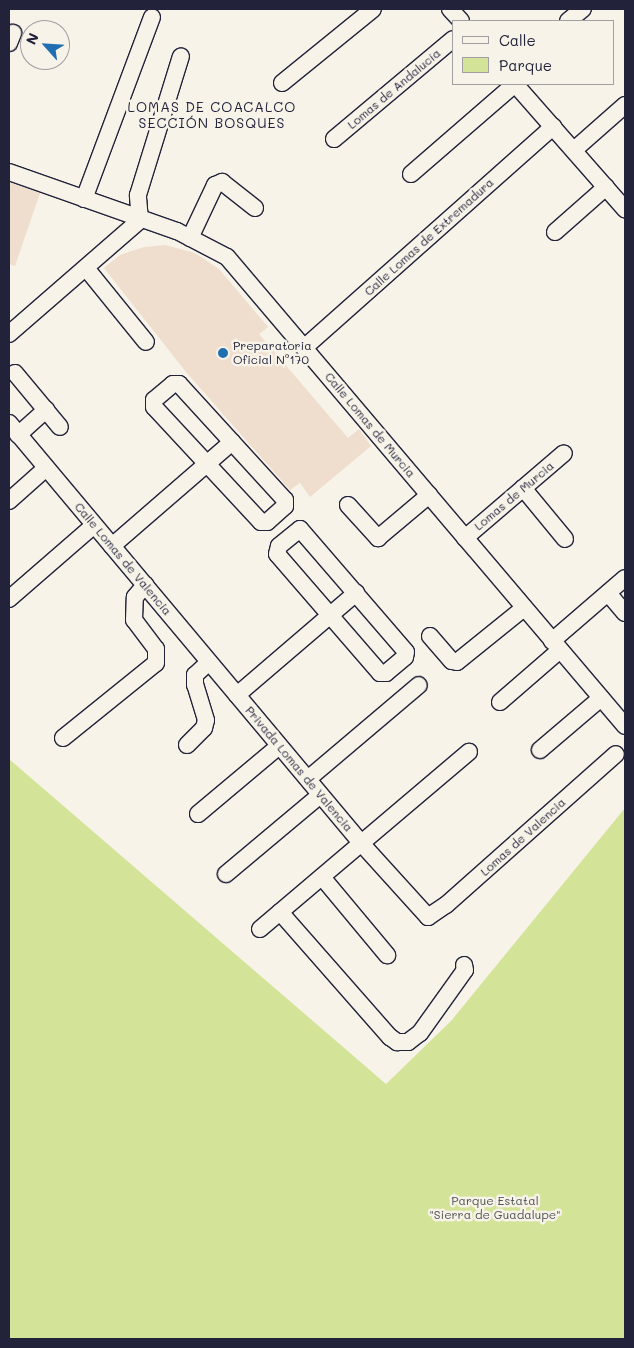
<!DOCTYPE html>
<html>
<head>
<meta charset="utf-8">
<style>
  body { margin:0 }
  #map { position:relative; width:634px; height:1348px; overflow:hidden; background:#f7f3e8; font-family:Mali,sans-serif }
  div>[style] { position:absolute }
  .built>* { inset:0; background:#efdecd }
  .green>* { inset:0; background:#d3e498 }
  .roads { filter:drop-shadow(1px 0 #22223b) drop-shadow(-1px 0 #22223b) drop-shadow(0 1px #22223b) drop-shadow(0 -1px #22223b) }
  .minor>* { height:16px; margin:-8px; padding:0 8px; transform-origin:8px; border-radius:8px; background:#f7f3e8 }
  .dots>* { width:14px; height:14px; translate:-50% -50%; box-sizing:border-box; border:2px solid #f7f3e8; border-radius:50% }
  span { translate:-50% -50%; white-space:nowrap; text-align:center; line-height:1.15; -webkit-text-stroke:5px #f7f3e8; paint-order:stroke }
  .street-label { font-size:12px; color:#22223b }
  .poi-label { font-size:12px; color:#22223b }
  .left { translate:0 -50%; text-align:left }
  .park-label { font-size:12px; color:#4e5252 }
  .neighbourhood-label { font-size:14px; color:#22223b; letter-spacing:1px }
  .frame { position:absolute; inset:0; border:10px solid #22223b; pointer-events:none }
  .legend { position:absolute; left:452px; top:20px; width:162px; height:65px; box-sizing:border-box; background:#f7f3e8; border:1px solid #a29fa3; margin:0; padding:6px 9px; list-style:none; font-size:15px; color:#22223b }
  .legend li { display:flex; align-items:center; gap:10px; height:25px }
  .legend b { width:25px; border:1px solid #a29fa3 }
  .north { position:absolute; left:20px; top:20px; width:50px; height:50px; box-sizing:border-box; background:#f7f3e8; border:1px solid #a29fa3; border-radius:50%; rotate:296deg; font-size:14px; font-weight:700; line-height:20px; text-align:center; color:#22223b }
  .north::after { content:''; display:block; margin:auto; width:18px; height:22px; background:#1f6fb2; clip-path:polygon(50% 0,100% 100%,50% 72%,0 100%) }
</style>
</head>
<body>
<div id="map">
  <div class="built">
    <div style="clip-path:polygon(9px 182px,40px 193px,15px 266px,9px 264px)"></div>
    <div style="clip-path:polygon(165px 245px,195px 253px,219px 269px,268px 327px,259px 334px,348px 438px,359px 429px,371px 446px,310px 497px,300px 483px,290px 490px,186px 372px,104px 268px,120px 255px,144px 247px)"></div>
  </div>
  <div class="green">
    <div style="clip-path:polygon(9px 759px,386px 1084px,451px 1021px,625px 808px,625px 1339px,9px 1339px)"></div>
  </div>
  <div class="roads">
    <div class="minor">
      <div style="left:450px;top:9px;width:16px;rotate:47deg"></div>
      <div style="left:568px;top:21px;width:19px;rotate:-39deg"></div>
      <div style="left:9px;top:43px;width:11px;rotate:-68deg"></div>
      <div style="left:282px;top:83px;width:117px;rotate:-39.1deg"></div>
      <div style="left:515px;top:84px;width:167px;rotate:48.7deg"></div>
      <div style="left:334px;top:139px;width:155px;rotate:-40deg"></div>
      <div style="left:574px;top:150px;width:68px;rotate:-41.4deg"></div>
      <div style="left:9px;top:172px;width:178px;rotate:19.4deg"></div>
      <div style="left:177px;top:231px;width:56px;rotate:27.5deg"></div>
      <div style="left:227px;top:257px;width:615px;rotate:49.68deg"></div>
      <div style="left:411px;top:174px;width:138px;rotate:-40.9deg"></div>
      <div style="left:84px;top:199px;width:194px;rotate:-69.5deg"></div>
      <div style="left:555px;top:232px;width:68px;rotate:-41.4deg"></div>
      <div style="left:190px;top:238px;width:59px;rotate:-64.7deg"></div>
      <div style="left:215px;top:185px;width:8px;rotate:-23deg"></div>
      <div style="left:222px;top:182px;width:42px;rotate:38.2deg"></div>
      <div style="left:86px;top:268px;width:95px;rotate:51deg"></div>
      <div style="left:9px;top:334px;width:174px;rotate:-41deg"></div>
      <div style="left:140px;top:220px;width:25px;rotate:-95deg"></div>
      <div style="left:138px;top:195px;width:145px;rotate:-72.8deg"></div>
      <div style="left:305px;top:347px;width:332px;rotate:-41.6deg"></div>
      <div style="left:15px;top:373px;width:70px;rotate:50.2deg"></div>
      <div style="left:173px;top:384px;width:6px"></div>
      <div style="left:179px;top:384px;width:157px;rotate:47.6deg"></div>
      <div style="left:285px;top:500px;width:6px;rotate:90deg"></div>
      <div style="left:285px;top:506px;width:24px;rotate:138deg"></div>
      <div style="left:267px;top:522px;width:6px;rotate:180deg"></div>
      <div style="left:261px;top:522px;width:157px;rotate:-132.9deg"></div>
      <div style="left:154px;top:407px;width:7px;rotate:-90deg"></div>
      <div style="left:154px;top:400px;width:25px;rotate:-40deg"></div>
      <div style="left:9px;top:423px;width:548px;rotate:50.03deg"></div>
      <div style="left:361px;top:843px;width:100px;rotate:47.8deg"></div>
      <div style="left:428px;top:917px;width:22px;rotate:-34deg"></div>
      <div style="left:446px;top:905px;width:227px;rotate:-41.6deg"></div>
      <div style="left:18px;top:435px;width:38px;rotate:-42deg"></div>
      <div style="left:523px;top:488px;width:66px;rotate:50.5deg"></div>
      <div style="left:9px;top:501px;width:50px;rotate:-41.7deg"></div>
      <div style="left:348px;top:505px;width:45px;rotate:47.7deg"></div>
      <div style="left:378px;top:538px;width:67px;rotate:-40.1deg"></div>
      <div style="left:300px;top:529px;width:162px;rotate:49.2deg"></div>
      <div style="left:406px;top:652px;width:5px;rotate:101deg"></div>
      <div style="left:405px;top:657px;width:25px;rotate:140deg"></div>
      <div style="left:386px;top:673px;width:6px;rotate:180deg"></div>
      <div style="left:380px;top:673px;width:157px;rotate:-130.9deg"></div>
      <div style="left:277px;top:554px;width:8px;rotate:-76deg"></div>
      <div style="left:279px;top:546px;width:27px;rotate:-39deg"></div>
      <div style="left:465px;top:538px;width:130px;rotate:-40.6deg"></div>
      <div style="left:112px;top:546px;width:159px;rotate:-40.9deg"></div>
      <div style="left:608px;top:593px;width:26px;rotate:50deg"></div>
      <div style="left:9px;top:599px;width:111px;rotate:-41deg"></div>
      <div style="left:430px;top:636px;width:33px;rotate:49deg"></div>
      <div style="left:452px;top:661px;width:5px;rotate:11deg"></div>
      <div style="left:457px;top:662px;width:86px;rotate:-38.9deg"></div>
      <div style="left:552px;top:641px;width:96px;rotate:-40.8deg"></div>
      <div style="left:237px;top:695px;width:157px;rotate:-40.6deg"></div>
      <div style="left:500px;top:702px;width:79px;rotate:-40.9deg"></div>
      <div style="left:63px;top:738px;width:119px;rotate:-38.9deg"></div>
      <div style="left:156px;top:663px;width:14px;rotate:-90deg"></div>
      <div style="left:156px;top:649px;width:36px;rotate:-127deg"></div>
      <div style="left:134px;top:620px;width:23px;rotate:-88deg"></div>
      <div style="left:135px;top:597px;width:16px;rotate:-50deg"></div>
      <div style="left:187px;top:745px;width:24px;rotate:-45deg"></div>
      <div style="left:204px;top:728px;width:8px;rotate:-76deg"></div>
      <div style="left:206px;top:720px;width:37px;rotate:-107deg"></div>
      <div style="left:195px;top:685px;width:10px;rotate:-90deg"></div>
      <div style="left:195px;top:675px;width:19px;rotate:-43deg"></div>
      <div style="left:540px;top:750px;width:80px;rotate:-40.4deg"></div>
      <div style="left:308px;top:779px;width:145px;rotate:-40.3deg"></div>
      <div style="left:198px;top:814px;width:106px;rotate:-40deg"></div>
      <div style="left:226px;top:874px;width:123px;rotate:-40deg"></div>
      <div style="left:322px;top:877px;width:102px;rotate:50.2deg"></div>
      <div style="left:280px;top:912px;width:167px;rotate:48.7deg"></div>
      <div style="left:390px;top:1037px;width:9px;rotate:36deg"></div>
      <div style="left:397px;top:1042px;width:11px"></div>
      <div style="left:408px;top:1042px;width:15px;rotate:-37deg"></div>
      <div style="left:420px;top:1033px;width:77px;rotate:-54.5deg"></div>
      <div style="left:465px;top:970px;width:5px;rotate:-101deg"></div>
      <div style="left:260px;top:929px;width:274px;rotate:-40.3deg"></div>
    </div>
  </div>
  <div class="dots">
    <div style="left:223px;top:353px;background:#1f6fb2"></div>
  </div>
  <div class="street-label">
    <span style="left:394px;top:89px;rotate:-40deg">Lomas de Andalucía</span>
    <span style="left:429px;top:237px;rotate:-42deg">Calle Lomas de Extremadura</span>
    <span style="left:370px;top:425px;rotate:50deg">Calle Lomas de Murcia</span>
    <span style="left:514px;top:496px;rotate:-40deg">Lomas de Murcia</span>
    <span style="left:123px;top:559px;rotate:50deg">Calle Lomas de Valencia</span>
    <span style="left:299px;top:769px;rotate:50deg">Privada Lomas de Valencia</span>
    <span style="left:523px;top:837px;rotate:-42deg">Lomas de Valencia</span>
  </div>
  <div class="poi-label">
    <span class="left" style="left:233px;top:353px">Preparatoria<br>Oficial N°170</span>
  </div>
  <div class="park-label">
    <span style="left:495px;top:1208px">Parque Estatal<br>"Sierra de Guadalupe"</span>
  </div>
  <div class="neighbourhood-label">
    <span style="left:212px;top:115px">LOMAS DE COACALCO<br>SECCIÓN BOSQUES</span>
  </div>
  <div class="frame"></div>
  <ul class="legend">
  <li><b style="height:6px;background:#f7f3e8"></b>Calle</li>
  <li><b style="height:14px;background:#d3e498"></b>Parque</li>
  </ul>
  <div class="north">N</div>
</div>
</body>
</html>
